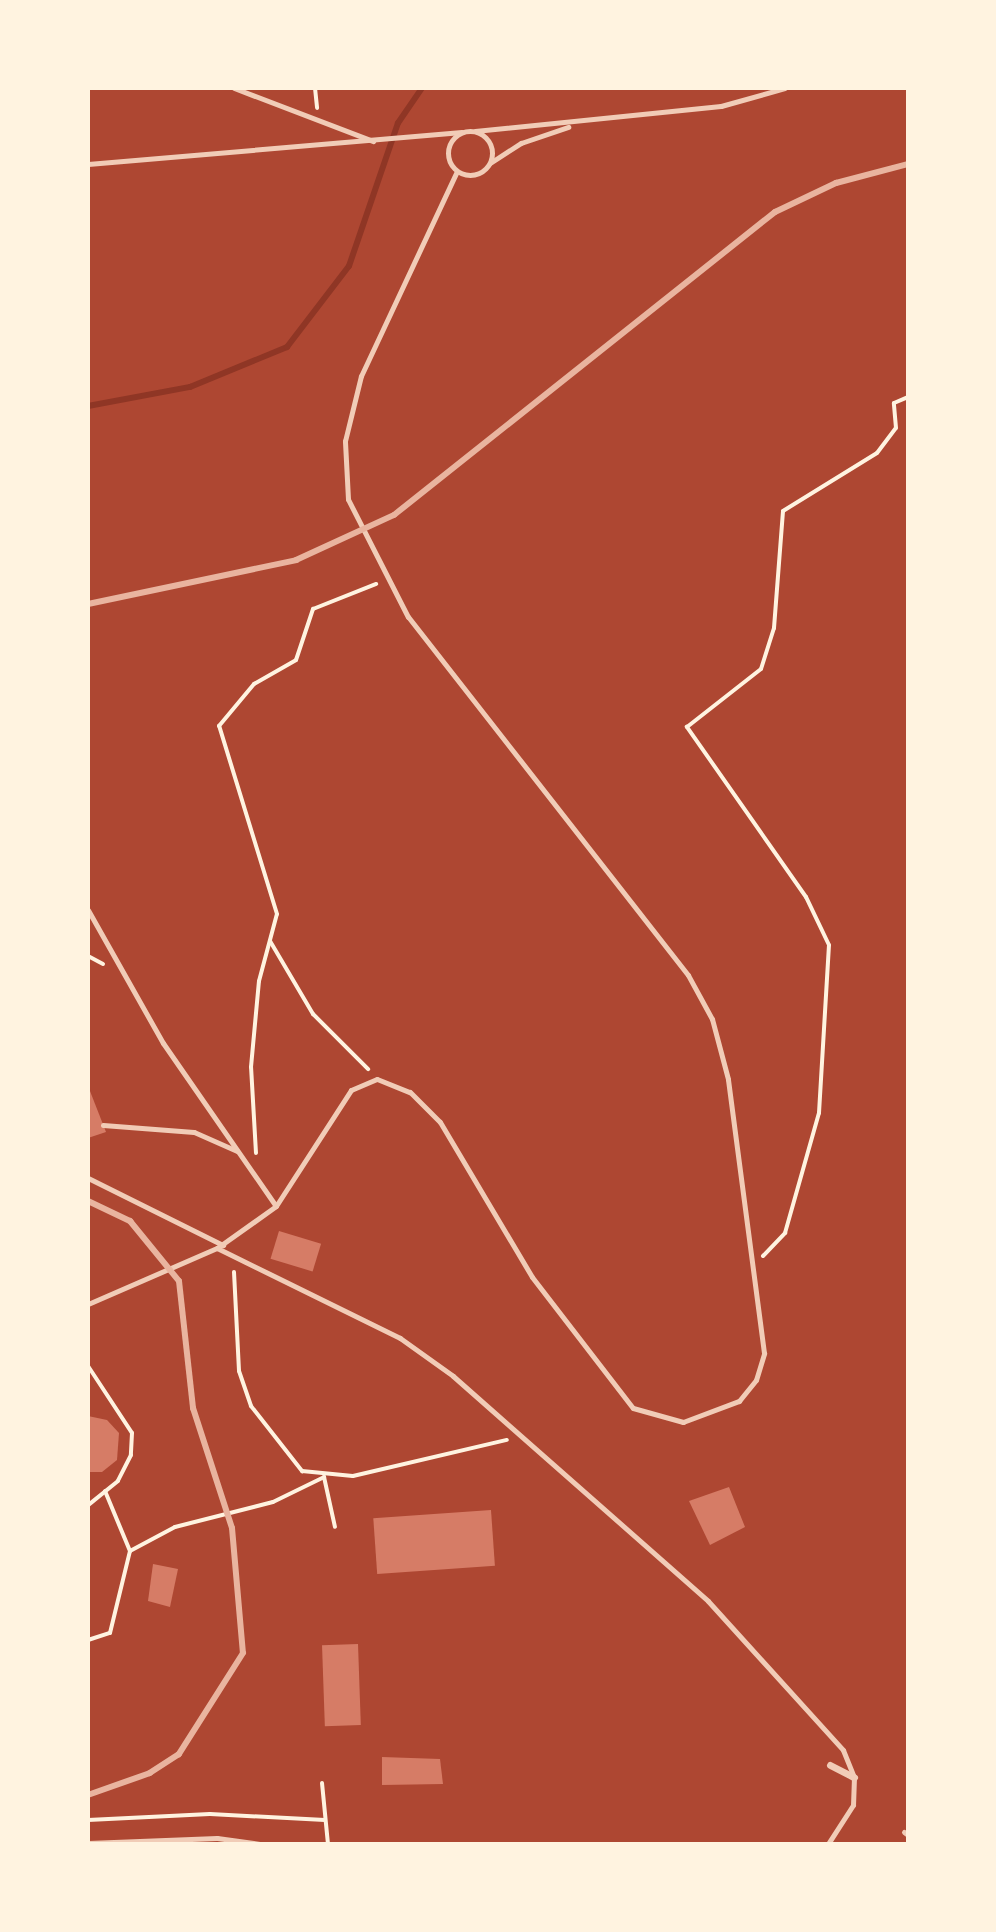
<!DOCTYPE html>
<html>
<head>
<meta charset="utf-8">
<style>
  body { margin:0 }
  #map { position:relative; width:996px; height:1932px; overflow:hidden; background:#c8553d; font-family:Ubuntu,sans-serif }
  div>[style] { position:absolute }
  .green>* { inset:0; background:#ae4732; transform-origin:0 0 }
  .stream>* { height:6px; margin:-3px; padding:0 3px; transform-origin:3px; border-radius:3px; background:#8f3625 }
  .building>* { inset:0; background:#d67c66; transform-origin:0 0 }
  .path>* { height:4px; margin:-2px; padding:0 2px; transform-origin:2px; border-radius:2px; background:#fff3e0 }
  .service>* { height:5px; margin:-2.5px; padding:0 2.5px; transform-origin:2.5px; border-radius:2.5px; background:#f1ccb7 }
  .service>.ring { margin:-2.5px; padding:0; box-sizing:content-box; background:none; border:5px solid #f1ccb7; border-radius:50% }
  .pedestrian>* { height:7px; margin:-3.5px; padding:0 3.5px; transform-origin:3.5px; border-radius:3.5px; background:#f1ccb7 }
  .rail>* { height:6px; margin:-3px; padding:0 3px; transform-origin:3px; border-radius:3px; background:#e9b49f }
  span { translate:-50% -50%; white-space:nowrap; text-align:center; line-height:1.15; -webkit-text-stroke:6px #fff3e0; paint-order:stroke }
  .frame { position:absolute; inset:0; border:90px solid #fff3e0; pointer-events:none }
</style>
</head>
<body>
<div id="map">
  <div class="green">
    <div style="left:88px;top:88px;width:820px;height:1756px"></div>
  </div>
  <div class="stream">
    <div style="left:88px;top:406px;width:104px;rotate:-10.6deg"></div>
    <div style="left:190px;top:387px;width:105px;rotate:-22.4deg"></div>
    <div style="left:287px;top:347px;width:102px;rotate:-52.6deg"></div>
    <div style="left:349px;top:266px;width:151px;rotate:-71.1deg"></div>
    <div style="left:398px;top:123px;width:42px;rotate:-55.6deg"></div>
  </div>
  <div class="building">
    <div style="clip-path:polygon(88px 1086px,106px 1132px,88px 1138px)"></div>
    <div style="left:279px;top:1231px;width:44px;height:29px;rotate:17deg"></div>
    <div style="clip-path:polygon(88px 1416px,107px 1420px,119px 1433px,117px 1460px,102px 1472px,88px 1472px)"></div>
    <div style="clip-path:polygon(729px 1487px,745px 1527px,710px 1545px,689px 1501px)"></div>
    <div style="left:491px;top:1510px;width:56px;height:118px;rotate:86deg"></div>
    <div style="clip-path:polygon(153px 1564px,178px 1569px,170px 1607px,148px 1601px)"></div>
    <div style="left:358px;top:1644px;width:81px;height:36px;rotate:88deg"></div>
    <div style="clip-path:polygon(382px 1757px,440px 1759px,443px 1784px,382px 1785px)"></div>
  </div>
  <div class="path">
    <div style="left:315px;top:88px;width:20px;rotate:84deg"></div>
    <div style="left:270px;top:941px;width:85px;rotate:59.5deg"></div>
    <div style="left:313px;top:1014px;width:78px;rotate:45deg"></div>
    <div style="left:88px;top:956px;width:17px;rotate:28deg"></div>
    <div style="left:256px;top:1153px;width:86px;rotate:-93.3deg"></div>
    <div style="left:251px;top:1067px;width:86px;rotate:-84.7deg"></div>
    <div style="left:259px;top:981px;width:69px;rotate:-75deg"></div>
    <div style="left:277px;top:914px;width:197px;rotate:-107.1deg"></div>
    <div style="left:219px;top:726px;width:55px;rotate:-50.2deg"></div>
    <div style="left:254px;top:684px;width:48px;rotate:-29.7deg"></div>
    <div style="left:296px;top:660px;width:54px;rotate:-71.6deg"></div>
    <div style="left:313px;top:609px;width:68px;rotate:-21.6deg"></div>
    <div style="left:763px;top:1256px;width:32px;rotate:-46deg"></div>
    <div style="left:785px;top:1233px;width:125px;rotate:-74.2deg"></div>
    <div style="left:819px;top:1113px;width:168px;rotate:-86.6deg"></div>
    <div style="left:829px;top:945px;width:53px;rotate:-115.6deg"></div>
    <div style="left:806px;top:897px;width:208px;rotate:-125deg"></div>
    <div style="left:687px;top:727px;width:94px;rotate:-38.1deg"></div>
    <div style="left:761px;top:669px;width:43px;rotate:-72.4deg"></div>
    <div style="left:774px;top:628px;width:117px;rotate:-85.6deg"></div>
    <div style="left:783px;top:511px;width:110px;rotate:-31.7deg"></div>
    <div style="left:877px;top:453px;width:31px;rotate:-53deg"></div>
    <div style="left:896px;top:428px;width:25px;rotate:-95deg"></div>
    <div style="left:894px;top:403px;width:15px;rotate:-23deg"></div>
    <div style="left:234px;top:1272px;width:99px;rotate:87.1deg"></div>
    <div style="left:239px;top:1371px;width:37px;rotate:71deg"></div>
    <div style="left:251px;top:1406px;width:83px;rotate:51.9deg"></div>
    <div style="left:302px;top:1471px;width:51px;rotate:5.6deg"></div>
    <div style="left:353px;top:1476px;width:158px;rotate:-13.2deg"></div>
    <div style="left:88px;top:1366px;width:80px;rotate:56.7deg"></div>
    <div style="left:132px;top:1433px;width:22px;rotate:93deg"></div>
    <div style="left:131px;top:1455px;width:29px;rotate:117deg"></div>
    <div style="left:118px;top:1481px;width:38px;rotate:141deg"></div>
    <div style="left:105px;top:1491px;width:65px;rotate:67.4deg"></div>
    <div style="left:88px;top:1640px;width:23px;rotate:-18deg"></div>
    <div style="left:110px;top:1633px;width:84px;rotate:-76.3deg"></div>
    <div style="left:130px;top:1551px;width:51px;rotate:-28.1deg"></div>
    <div style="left:175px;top:1527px;width:101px;rotate:-14.3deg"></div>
    <div style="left:273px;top:1502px;width:57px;rotate:-26.1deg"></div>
    <div style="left:324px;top:1477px;width:51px;rotate:77.6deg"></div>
    <div style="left:322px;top:1783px;width:61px;rotate:84.4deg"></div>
    <div style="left:88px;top:1820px;width:122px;rotate:-2.8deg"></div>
    <div style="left:210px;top:1814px;width:115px;rotate:3deg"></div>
  </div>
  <div class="service">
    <div style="left:234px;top:88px;width:149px;rotate:20.9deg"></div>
    <div class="ring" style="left:448px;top:131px;width:39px;height:39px"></div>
    <div style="left:475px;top:131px;width:247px;rotate:-5.8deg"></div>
    <div style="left:721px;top:106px;width:66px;rotate:-15.7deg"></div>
    <div style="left:490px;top:163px;width:37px;rotate:-33deg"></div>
    <div style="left:521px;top:143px;width:50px;rotate:-18.8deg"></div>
    <div style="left:88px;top:164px;width:375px;rotate:-4.9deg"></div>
    <div style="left:88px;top:910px;width:153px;rotate:60.6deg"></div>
    <div style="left:163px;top:1043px;width:198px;rotate:55.3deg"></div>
    <div style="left:276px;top:1206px;width:138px;rotate:-57.1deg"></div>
    <div style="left:351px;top:1090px;width:28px;rotate:-23deg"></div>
    <div style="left:377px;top:1079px;width:35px;rotate:22deg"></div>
    <div style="left:410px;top:1092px;width:42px;rotate:45deg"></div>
    <div style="left:440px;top:1122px;width:180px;rotate:59.3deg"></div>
    <div style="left:532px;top:1277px;width:165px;rotate:52.4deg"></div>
    <div style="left:633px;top:1408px;width:52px;rotate:15.6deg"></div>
    <div style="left:683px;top:1422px;width:60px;rotate:-20.6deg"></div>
    <div style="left:739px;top:1401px;width:27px;rotate:-51deg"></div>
    <div style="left:756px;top:1380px;width:28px;rotate:-73deg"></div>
    <div style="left:764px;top:1353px;width:276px;rotate:-97.5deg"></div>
    <div style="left:728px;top:1079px;width:62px;rotate:-104.9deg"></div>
    <div style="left:712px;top:1019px;width:50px;rotate:-118.6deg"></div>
    <div style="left:688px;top:975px;width:454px;rotate:-128deg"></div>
    <div style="left:408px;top:617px;width:132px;rotate:-117deg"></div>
    <div style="left:348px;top:499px;width:58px;rotate:-93deg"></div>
    <div style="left:345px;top:441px;width:67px;rotate:-76.2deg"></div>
    <div style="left:361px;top:376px;width:226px;rotate:-64.9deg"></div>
    <div style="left:103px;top:1125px;width:91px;rotate:4.4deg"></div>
    <div style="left:194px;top:1132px;width:47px;rotate:23.8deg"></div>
    <div style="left:88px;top:1178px;width:151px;rotate:26.4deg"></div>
    <div style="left:217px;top:1248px;width:204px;rotate:26.2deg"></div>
    <div style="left:400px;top:1338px;width:65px;rotate:35.6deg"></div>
    <div style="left:453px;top:1376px;width:340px;rotate:41.4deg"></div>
    <div style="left:708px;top:1601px;width:201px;rotate:47.8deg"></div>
    <div style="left:843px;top:1750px;width:29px;rotate:68deg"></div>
    <div style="left:854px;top:1777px;width:28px;rotate:92deg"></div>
    <div style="left:853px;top:1805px;width:46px;rotate:122.7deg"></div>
    <div style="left:88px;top:1304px;width:141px;rotate:-23.5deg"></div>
    <div style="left:217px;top:1248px;width:72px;rotate:-35.4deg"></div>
    <div style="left:904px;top:1832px;width:5px;rotate:37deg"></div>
    <div style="left:88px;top:1843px;width:129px;rotate:-2.2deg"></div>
    <div style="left:217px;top:1838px;width:43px;rotate:7.9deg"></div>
  </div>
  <div class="pedestrian">
    <div style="left:830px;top:1765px;width:27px;rotate:27deg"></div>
  </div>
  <div class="rail">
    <div style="left:88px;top:604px;width:213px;rotate:-11.9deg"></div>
    <div style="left:296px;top:560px;width:108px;rotate:-24.7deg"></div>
    <div style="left:394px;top:515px;width:487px;rotate:-38.5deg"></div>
    <div style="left:775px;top:212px;width:68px;rotate:-25.4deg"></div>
    <div style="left:836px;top:183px;width:74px;rotate:-14.8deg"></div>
    <div style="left:88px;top:1201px;width:47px;rotate:25.5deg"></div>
    <div style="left:130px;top:1221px;width:77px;rotate:50.8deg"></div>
    <div style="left:179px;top:1281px;width:128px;rotate:83.7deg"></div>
    <div style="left:193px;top:1408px;width:126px;rotate:72deg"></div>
    <div style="left:232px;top:1528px;width:125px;rotate:85deg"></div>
    <div style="left:243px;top:1653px;width:120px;rotate:122.4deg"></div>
    <div style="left:179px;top:1754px;width:35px;rotate:147deg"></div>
    <div style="left:150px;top:1773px;width:66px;rotate:160.5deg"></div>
  </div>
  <div class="frame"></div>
</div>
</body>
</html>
